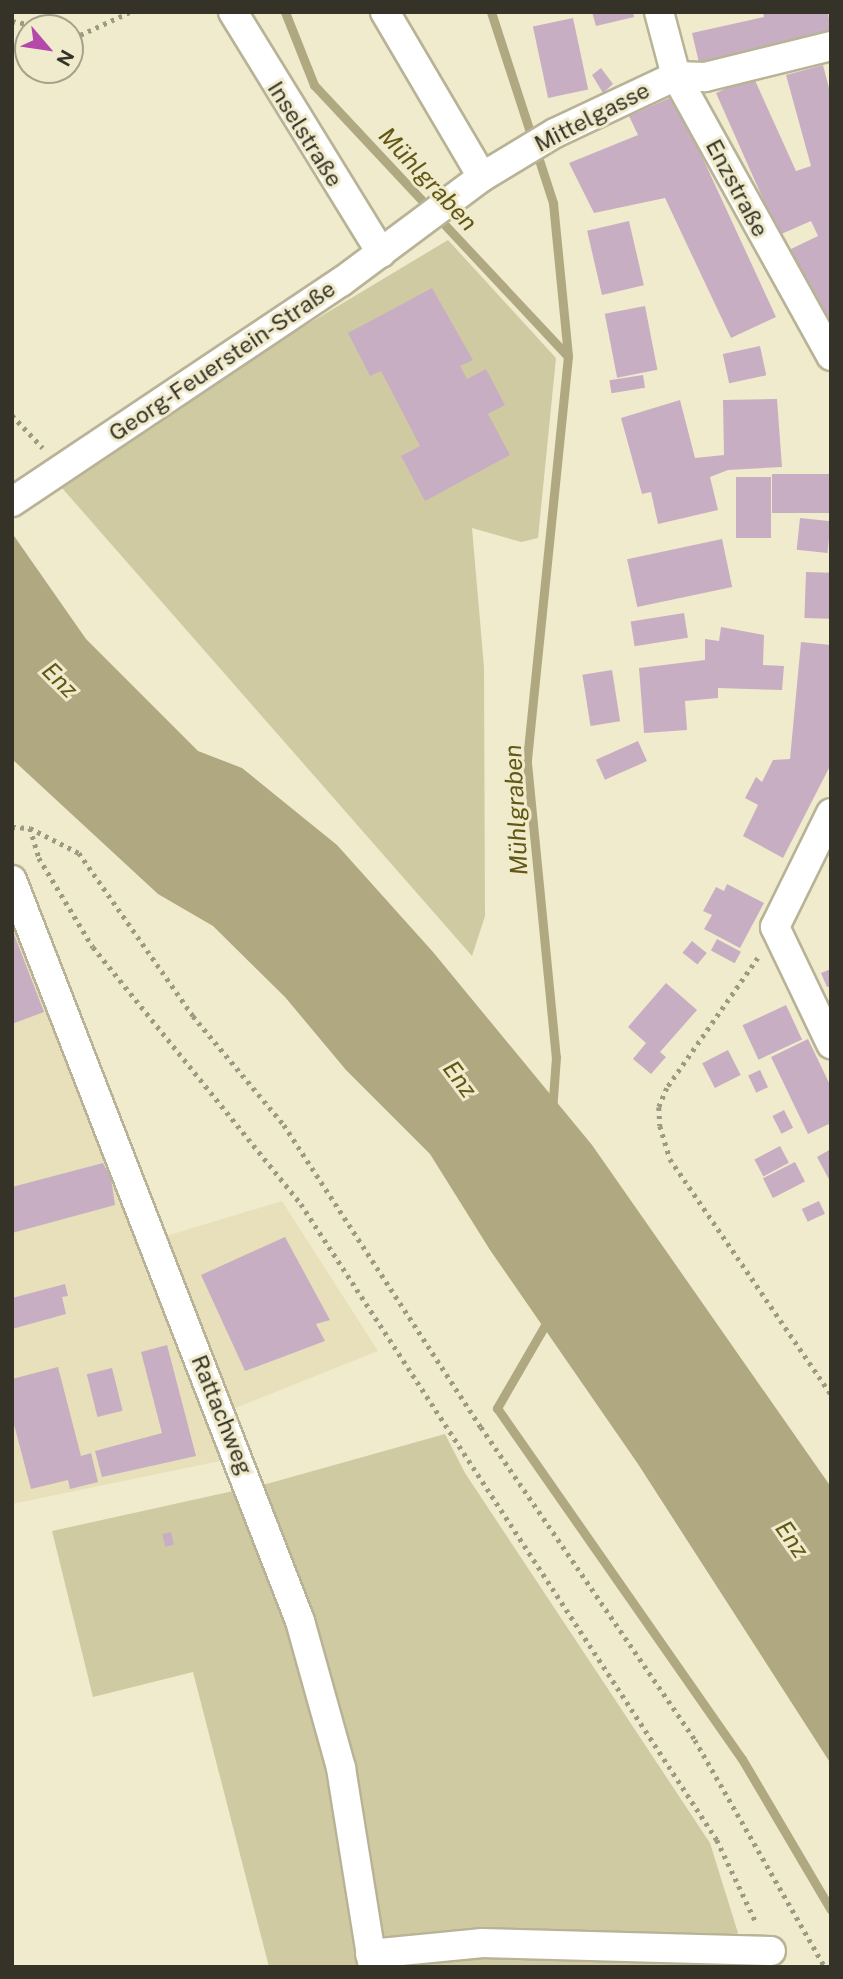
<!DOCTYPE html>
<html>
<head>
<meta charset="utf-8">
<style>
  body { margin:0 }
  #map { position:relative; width:843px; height:1979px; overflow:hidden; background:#f0ebcc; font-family:"Public Sans",sans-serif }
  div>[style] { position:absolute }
  .built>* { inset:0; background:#e7e0bb }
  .green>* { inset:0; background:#d0caa3 }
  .water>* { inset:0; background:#afa881 }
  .stream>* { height:9px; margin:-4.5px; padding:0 4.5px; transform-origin:4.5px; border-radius:4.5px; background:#afa881 }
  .building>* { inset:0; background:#c8aec3; transform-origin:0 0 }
  .path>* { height:4.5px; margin-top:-2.25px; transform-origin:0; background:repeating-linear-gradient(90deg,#9d9a84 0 3.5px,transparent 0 8.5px) }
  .roads { filter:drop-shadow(2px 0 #b8b396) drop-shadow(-2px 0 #b8b396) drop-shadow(0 2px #b8b396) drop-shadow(0 -2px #b8b396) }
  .minor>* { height:28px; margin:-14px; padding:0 14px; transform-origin:14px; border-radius:14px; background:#fff }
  span { translate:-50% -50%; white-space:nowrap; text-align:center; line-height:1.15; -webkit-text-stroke:6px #f0ebcc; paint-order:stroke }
  .street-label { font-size:23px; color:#353328 }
  .water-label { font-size:24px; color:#625715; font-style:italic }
  .frame { position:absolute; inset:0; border:14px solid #353328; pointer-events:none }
  .north { position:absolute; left:14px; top:14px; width:70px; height:70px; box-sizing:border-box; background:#f0ebcc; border:2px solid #a5a18a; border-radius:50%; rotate:119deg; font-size:19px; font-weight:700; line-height:28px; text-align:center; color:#353328 }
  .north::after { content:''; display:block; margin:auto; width:24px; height:32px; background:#b549a9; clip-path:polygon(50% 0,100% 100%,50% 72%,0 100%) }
</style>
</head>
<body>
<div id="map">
  <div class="built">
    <div style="clip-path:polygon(12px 902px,143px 1243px,282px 1201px,378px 1351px,205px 1420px,220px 1461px,12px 1504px)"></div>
  </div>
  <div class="green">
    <div style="clip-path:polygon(448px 240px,556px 358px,538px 538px,521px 542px,472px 528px,484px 667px,485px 916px,472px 956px,62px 488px,183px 399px)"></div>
    <div style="clip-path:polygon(445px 1434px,465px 1473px,710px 1843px,738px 1933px,709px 1967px,269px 1967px,193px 1672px,93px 1697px,52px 1531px,270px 1483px)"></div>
  </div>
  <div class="water">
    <div style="clip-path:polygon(12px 533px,86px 639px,198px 751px,242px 768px,337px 845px,433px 952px,592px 1145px,831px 1487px,831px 1764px,638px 1464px,490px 1250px,430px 1154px,346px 1070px,285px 997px,213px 926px,158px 894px,12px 759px)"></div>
  </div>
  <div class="stream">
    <div style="left:285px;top:12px;width:79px;rotate:68.3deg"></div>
    <div style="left:314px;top:85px;width:371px;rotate:46.9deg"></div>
    <div style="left:568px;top:356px;width:409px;rotate:95.8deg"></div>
    <div style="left:527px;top:763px;width:295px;rotate:84.4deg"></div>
    <div style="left:556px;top:1057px;width:55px;rotate:94.2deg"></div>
    <div style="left:491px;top:12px;width:201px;rotate:72deg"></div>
    <div style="left:553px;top:203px;width:154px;rotate:84.4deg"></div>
    <div style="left:548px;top:1320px;width:102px;rotate:120.1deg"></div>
    <div style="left:497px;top:1408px;width:428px;rotate:55.1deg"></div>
    <div style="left:742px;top:1759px;width:175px;rotate:59.5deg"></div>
  </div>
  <div class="building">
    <div style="clip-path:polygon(592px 12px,633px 12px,634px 17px,596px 26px)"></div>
    <div style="clip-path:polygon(763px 12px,828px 12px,831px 35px,700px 67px,692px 33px,764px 17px)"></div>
    <div style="left:573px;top:18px;width:73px;height:41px;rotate:78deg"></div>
    <div style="clip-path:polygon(823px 65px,831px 96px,831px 331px,789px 250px,818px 236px,811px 221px,779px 235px,716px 93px,753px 76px,796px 171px,811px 166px,786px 75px)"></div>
    <div style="clip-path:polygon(601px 68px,613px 84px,603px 93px,592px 75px)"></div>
    <div style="clip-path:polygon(674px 96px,776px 317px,731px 338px,665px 198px,594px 213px,569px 163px,638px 135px,629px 116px)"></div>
    <div style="left:629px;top:221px;width:66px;height:43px;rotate:77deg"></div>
    <div style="clip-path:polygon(432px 288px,473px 360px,460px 366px,467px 379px,486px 369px,505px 405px,488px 414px,510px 455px,425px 501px,401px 456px,420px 446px,381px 371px,370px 376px,348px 333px)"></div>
    <div style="left:645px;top:306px;width:65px;height:41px;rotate:79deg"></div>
    <div style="left:760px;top:346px;width:30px;height:38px;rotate:78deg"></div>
    <div style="left:643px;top:375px;width:13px;height:34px;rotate:81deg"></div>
    <div style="clip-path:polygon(777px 399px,782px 467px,728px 470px,710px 477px,718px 510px,658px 524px,651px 492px,642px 494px,621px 418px,680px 400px,695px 458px,724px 455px,723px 400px)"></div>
    <div style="left:772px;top:474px;width:59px;height:39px"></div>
    <div style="left:736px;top:477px;width:35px;height:61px"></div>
    <div style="left:800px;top:518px;width:31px;height:32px;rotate:6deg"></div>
    <div style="left:722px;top:539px;width:49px;height:97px;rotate:78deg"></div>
    <div style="left:806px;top:572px;width:25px;height:46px;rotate:2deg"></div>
    <div style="left:684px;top:613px;width:25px;height:54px;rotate:81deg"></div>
    <div style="clip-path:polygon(721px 627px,764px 635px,763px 665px,784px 666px,782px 690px,718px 688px,718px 698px,685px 701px,687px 730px,644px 733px,639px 668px,705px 660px,705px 639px,719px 641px)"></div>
    <div style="clip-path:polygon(801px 642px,831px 645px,831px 764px,783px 858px,743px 836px,758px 805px,745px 798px,756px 777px,762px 782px,773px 760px,790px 759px)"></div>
    <div style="left:612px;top:670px;width:52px;height:30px;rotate:81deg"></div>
    <div style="left:638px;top:741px;width:22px;height:46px;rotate:66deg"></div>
    <div style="clip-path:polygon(727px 884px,764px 903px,740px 948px,704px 929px,712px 915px,703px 911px,716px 887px,724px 891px)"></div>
    <div style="clip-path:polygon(12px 929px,44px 1012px,12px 1024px)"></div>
    <div style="left:717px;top:939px;width:27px;height:13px;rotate:28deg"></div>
    <div style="left:692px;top:941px;width:19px;height:15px;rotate:39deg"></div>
    <div style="clip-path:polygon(831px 969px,831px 986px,827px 987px,821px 973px)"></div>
    <div style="clip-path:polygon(666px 983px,697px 1010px,660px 1052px,666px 1057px,651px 1074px,633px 1059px,646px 1043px,628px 1027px)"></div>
    <div style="left:786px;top:1005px;width:38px;height:48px;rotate:65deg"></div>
    <div style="clip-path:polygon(808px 1039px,831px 1087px,831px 1123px,808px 1134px,771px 1057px)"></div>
    <div style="left:728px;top:1050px;width:28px;height:29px;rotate:63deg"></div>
    <div style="left:760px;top:1070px;width:19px;height:13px;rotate:65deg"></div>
    <div style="left:784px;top:1110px;width:20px;height:13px;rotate:63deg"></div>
    <div style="left:780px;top:1146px;width:19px;height:29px;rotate:62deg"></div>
    <div style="clip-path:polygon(831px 1149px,831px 1183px,817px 1157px)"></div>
    <div style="left:795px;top:1162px;width:22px;height:36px;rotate:63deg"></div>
    <div style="clip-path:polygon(103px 1163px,111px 1178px,115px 1205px,12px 1233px,12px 1187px)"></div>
    <div style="left:819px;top:1201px;width:14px;height:19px;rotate:65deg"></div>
    <div style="clip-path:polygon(285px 1237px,330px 1320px,316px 1324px,325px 1341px,245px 1371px,201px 1275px)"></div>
    <div style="clip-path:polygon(65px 1284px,68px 1296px,62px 1297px,66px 1314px,12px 1329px,12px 1298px)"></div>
    <div style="clip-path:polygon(167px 1345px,196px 1456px,102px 1477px,95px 1451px,162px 1433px,141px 1352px)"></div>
    <div style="clip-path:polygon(58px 1367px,81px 1456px,91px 1453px,98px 1482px,70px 1489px,68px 1480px,31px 1489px,12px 1417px,12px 1379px)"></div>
    <div style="left:112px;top:1368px;width:44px;height:26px;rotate:76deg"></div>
    <div style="left:171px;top:1532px;width:13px;height:9px;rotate:77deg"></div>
  </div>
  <div class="path">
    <div style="left:12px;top:21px;width:36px;rotate:11deg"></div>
    <div style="left:70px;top:33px;width:10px;rotate:11deg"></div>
    <div style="left:80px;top:35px;width:55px;rotate:-24.7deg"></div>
    <div style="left:12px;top:415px;width:45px;rotate:46.8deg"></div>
    <div style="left:12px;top:827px;width:18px;rotate:3deg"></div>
    <div style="left:30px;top:828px;width:55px;rotate:27deg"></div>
    <div style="left:79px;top:853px;width:199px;rotate:55deg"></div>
    <div style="left:193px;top:1016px;width:142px;rotate:50.1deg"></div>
    <div style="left:284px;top:1125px;width:361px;rotate:56.9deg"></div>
    <div style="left:481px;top:1427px;width:379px;rotate:55.6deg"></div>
    <div style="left:695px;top:1740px;width:262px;rotate:60.2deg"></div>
    <div style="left:30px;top:828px;width:31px;rotate:73deg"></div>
    <div style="left:39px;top:858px;width:104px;rotate:58.8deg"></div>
    <div style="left:93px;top:947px;width:331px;rotate:51deg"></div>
    <div style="left:301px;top:1204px;width:760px;rotate:56.81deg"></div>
    <div style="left:717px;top:1840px;width:91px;rotate:64.6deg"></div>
    <div style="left:758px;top:958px;width:159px;rotate:125deg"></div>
    <div style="left:667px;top:1088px;width:21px;rotate:113deg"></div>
    <div style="left:659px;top:1107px;width:19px;rotate:87deg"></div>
    <div style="left:660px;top:1126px;width:34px;rotate:73deg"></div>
    <div style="left:670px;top:1159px;width:285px;rotate:55.6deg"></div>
  </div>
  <div class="roads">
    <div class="minor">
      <div style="left:233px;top:12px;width:283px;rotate:58.4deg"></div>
      <div style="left:385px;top:12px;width:191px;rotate:59.5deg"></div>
      <div style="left:659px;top:12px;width:66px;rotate:75.1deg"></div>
      <div style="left:676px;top:76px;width:320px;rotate:61deg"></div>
      <div style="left:12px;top:502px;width:396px;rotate:-33.8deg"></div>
      <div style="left:341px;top:282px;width:176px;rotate:-36.7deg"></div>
      <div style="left:482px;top:177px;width:85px;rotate:-31.1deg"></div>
      <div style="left:555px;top:133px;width:134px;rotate:-25.2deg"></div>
      <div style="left:676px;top:76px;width:29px;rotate:2deg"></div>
      <div style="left:705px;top:77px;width:130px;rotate:-13.8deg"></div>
      <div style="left:831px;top:813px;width:127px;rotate:116.2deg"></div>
      <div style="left:775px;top:927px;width:130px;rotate:64.4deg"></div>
      <div style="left:12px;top:880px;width:795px;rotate:68.76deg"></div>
      <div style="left:300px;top:1621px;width:153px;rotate:74.4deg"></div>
      <div style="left:341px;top:1768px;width:202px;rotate:80.9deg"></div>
      <div style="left:370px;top:1954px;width:113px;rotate:-5.6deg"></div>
      <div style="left:482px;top:1943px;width:289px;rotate:1.6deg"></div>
    </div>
  </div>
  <div class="street-label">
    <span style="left:592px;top:117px;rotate:-27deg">Mittelgasse</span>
    <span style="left:305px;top:134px;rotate:58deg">Inselstraße</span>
    <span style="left:737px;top:188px;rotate:62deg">Enzstraße</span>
    <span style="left:222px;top:361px;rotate:-34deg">Georg-Feuerstein-Straße</span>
    <span style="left:222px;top:1415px;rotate:68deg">Rattachweg</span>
  </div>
  <div class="water-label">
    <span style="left:428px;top:179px;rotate:47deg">Mühlgraben</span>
    <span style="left:60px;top:680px;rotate:45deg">Enz</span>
    <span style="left:516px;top:810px;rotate:-93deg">Mühlgraben</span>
    <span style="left:460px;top:1079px;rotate:53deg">Enz</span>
    <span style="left:792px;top:1539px;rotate:55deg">Enz</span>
  </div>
  <div class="frame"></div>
  <div class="north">N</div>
</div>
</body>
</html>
